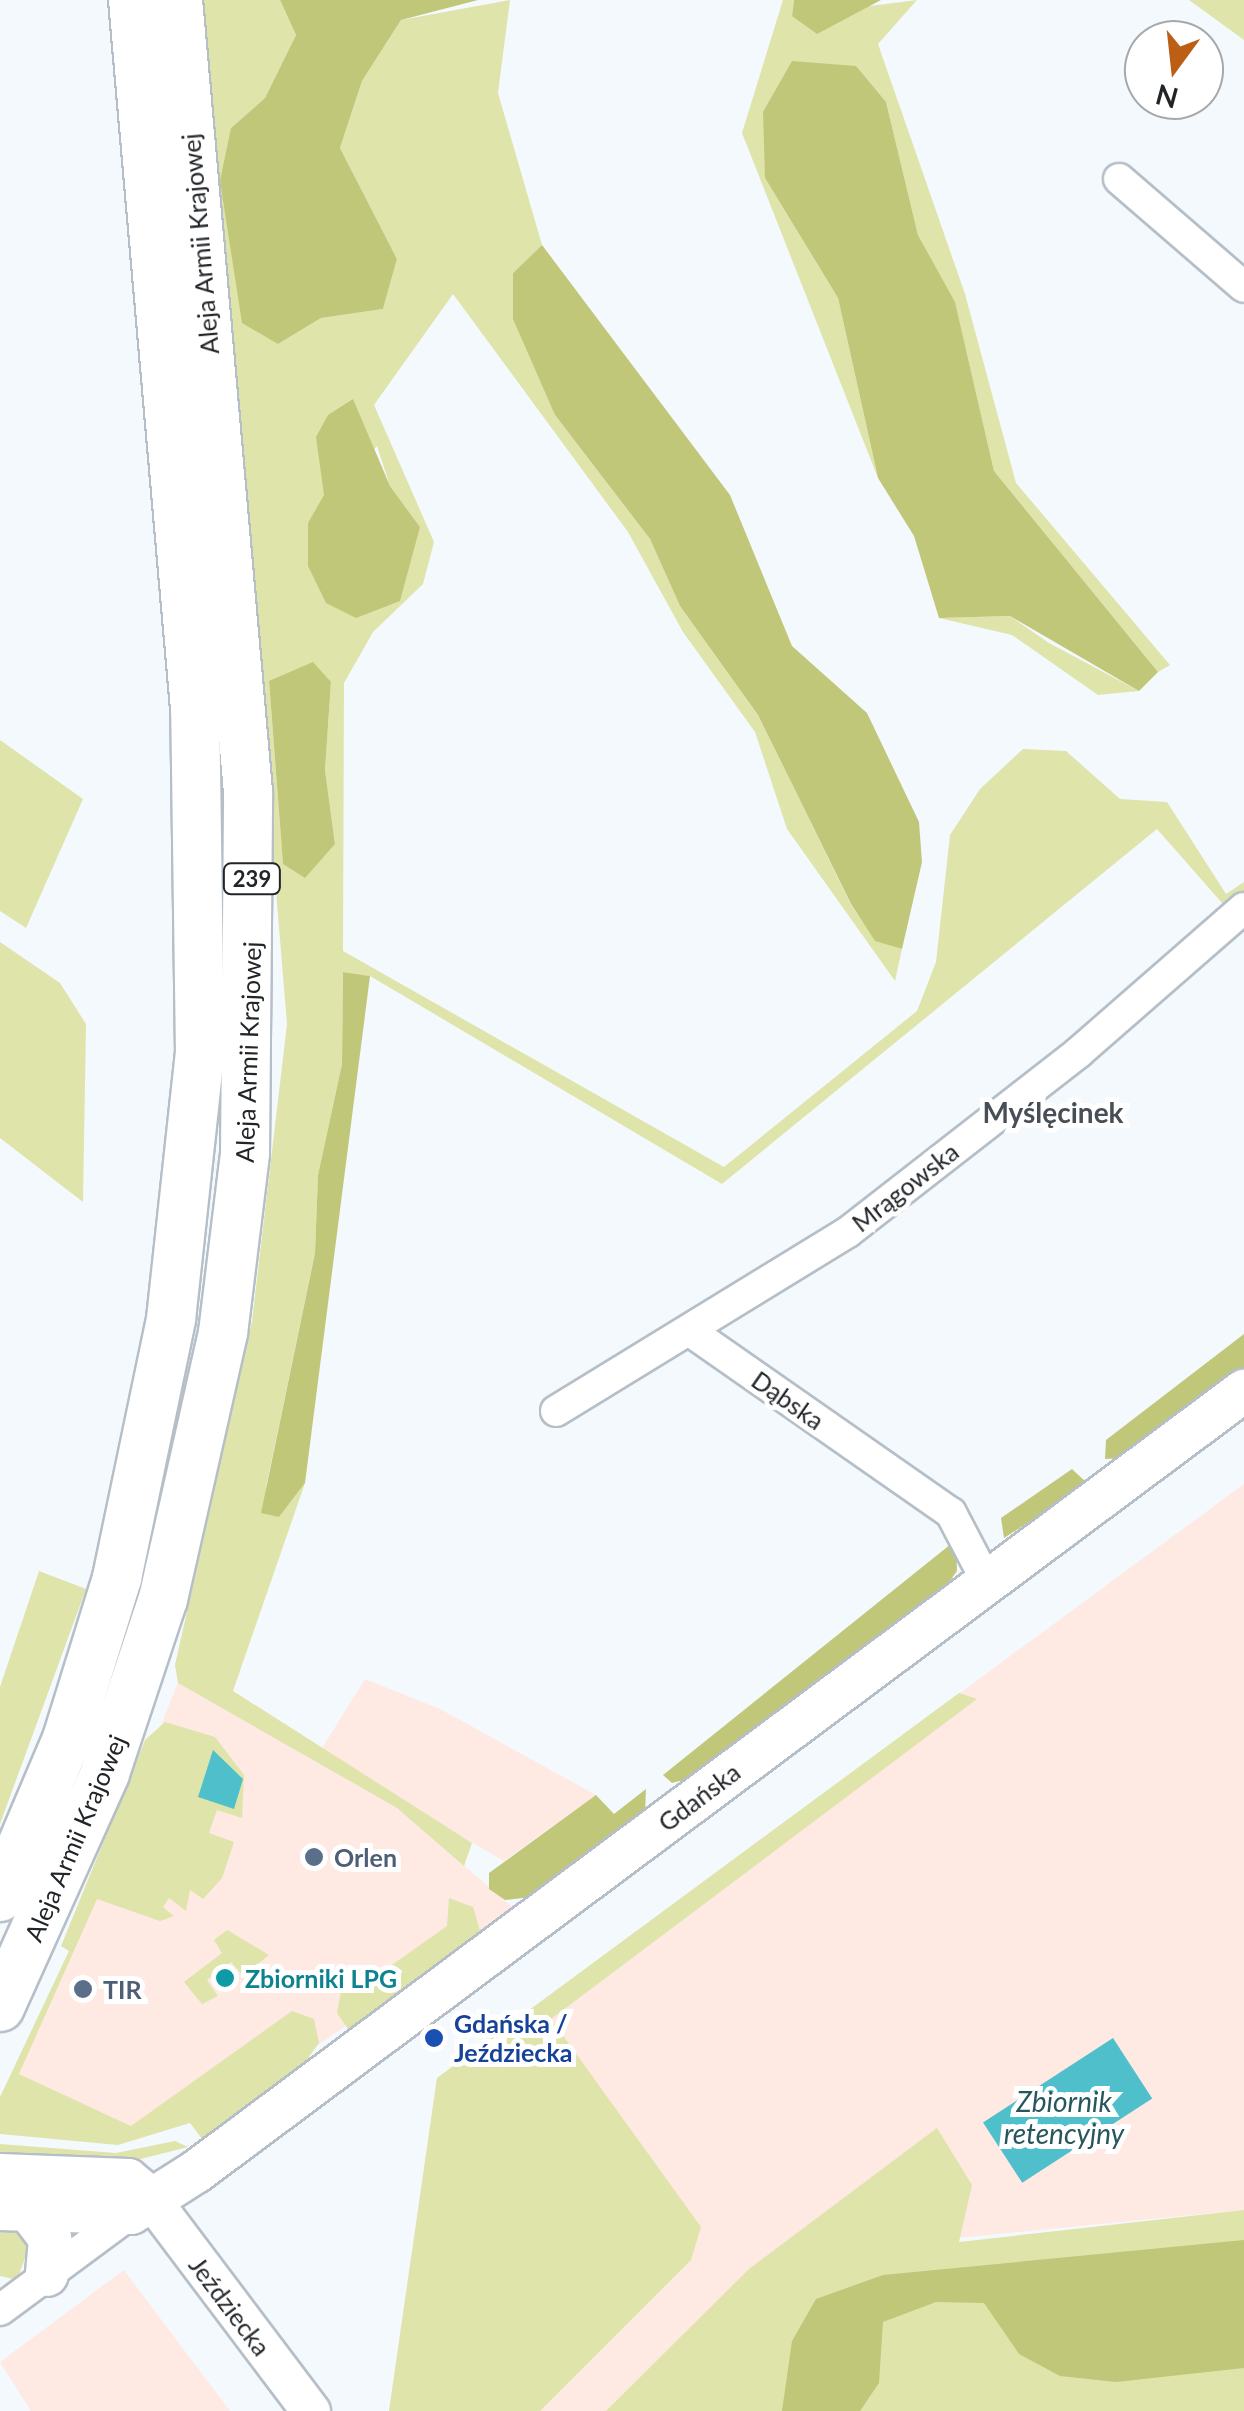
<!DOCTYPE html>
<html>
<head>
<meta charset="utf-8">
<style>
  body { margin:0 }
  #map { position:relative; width:1244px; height:2411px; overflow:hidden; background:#f4f9fe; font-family:Lato,sans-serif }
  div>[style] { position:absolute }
  .commercial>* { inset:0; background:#fee9e3 }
  .green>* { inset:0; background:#dfe4ab }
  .forest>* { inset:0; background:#c1c778 }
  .water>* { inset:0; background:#50bfcc; transform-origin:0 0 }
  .roads { filter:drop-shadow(2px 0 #b6bfc7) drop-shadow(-2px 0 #b6bfc7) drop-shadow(0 2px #b6bfc7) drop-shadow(0 -2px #b6bfc7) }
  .minor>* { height:30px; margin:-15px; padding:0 15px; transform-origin:15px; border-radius:15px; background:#fff }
  .tertiary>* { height:38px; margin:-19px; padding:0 19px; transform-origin:19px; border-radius:19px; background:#fff }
  .secondary>* { height:42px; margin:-21px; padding:0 21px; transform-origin:21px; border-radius:21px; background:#fff }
  .primary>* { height:48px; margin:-24px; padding:0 24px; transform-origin:24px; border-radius:24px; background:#fff }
  .dots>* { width:28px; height:28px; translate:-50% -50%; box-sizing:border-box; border:5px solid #fff; border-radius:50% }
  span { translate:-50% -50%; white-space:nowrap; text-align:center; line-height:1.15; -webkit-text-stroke:10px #fff; paint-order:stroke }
  .shield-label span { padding:2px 8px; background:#fff; border:2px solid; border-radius:8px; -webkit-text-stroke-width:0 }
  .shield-label { font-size:22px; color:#222528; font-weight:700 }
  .street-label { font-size:25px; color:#222528 }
  .service-label { font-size:25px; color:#4e5e75; font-weight:700 }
  .left { translate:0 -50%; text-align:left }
  .culture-label { font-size:25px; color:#0d838f; font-weight:700 }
  .transit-label { font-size:25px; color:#164399; font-weight:700 }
  .neighbourhood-label { font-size:28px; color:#474e55; font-weight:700 }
  .water-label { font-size:28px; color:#27575d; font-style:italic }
  .north { position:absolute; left:1124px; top:20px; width:100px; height:100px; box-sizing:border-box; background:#fff; border:2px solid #a7a8a9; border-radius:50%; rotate:195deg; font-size:28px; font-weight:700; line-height:40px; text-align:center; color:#222528 }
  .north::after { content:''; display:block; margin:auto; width:35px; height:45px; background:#bc5e13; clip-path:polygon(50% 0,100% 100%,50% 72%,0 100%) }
</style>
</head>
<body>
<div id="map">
  <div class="commercial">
    <div style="clip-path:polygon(1244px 1484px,1244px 2210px,886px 2245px,645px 2411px,389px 2411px,437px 2078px)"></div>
    <div style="clip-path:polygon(365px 1679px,440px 1709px,596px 1795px,504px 1861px,319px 1753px)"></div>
    <div style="clip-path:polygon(178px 1683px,397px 1808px,517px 1911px,316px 2046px,131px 2126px,19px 2074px)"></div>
    <div style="clip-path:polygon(124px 2270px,230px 2411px,31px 2411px,0 2362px)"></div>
  </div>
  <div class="green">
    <div style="clip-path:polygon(evenodd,202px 0,280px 0,296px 35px,265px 98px,231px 128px,278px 344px,321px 318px,383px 309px,397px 259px,340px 148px,362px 81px,401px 20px,510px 0,498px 93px,542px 245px,513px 273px,555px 415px,650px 539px,680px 606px,758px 715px,851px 905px,875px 940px,902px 949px,895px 981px,787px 829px,755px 732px,683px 632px,628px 532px,453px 294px,374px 405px,434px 542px,423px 584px,373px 632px,344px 683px,343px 951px,724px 1167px,917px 1011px,936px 962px,950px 835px,980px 789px,1023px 749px,1066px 751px,1120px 799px,1167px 802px,1226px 894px,1244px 882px,1244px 928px,1157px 829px,722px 1184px,370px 976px,343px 972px,342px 1064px,318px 1175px,315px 1253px,266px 1487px,279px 1517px,305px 1483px,233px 1691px,472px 1843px,464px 1866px,397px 1808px,178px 1683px,175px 1665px,252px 1321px,287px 1024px,202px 0,377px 446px,390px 486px,420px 527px,308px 523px,377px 446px,202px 0,269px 681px,331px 682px,325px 770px,335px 844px,283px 864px,269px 681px)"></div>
    <div style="clip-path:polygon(783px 0,794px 0,792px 16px,917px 0,878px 44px,965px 294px,1016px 483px,1170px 665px,1158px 672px,994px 471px,955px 303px,918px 235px,886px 102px,765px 178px,838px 298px,878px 478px,742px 133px)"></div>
    <div style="clip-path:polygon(1189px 0,1244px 0,1244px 40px)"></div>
    <div style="clip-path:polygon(1010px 616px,1049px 643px,1139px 691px,1098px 695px,1012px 635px,939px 618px)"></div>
    <div style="clip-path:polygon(0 740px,83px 799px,26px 928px,0 911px)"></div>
    <div style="clip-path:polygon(0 942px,60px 983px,86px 1024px,83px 1202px,0 1138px)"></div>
    <div style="clip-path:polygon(39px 1571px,86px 1589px,0 1824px,0 1687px)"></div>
    <div style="clip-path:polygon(959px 1693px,977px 1699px,551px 2019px,701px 2227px,691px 2260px,540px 2411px,389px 2411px,437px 2078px)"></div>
    <div style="clip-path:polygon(165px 1722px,215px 1737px,244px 1775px,242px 1818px,217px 1810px,209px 1833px,234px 1842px,222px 1878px,203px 1899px,190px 1890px,186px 1911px,169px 1898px,163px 1907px,174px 1916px,160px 1921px,97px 1899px,19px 2074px,131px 2126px,292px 2011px,314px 2019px,319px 2043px,300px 2069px,202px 2139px,190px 2123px,118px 2145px,0 2134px,0 2097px,69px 1951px,61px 1946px,145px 1740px)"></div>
    <div style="clip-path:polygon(449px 1898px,473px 1907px,481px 1934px,348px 2029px,337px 2013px,341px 1991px,358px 1989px,447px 1926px)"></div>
    <div style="clip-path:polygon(227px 1930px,269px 1955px,243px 1976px,231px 1962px,207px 1980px,218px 1996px,202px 2004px,184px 1982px,222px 1953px,214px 1940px)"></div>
    <div style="clip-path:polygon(937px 2128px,972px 2185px,959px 2242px,1244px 2210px,1244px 2411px,606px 2411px,749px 2269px)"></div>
    <div style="clip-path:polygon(175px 2141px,188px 2147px,125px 2163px,0 2152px,0 2144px,116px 2153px)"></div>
    <div style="clip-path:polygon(0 2219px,30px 2245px,17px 2280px,0 2276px)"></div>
  </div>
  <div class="forest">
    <div style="clip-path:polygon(280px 0,478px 0,401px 20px,362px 81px,340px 148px,397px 259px,383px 309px,321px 318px,278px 344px,242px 323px,220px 181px,231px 128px,265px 98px,296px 35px)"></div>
    <div style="clip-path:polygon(794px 0,881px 0,817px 34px,792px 16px)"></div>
    <div style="clip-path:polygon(792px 61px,856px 66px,886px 102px,918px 235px,955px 302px,994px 471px,1158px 672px,1139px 691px,1010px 616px,939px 618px,914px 536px,878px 478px,838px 298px,765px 178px,763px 112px)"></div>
    <div style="clip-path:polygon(542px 245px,730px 495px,792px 646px,867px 713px,919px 822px,922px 862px,902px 949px,875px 941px,851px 904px,758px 715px,680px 606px,650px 539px,555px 415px,513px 319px,513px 273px)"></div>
    <div style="clip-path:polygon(353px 399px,390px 486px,420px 527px,400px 601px,356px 618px,326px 603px,308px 566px,308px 523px,324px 495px,316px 437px,328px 415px)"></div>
    <div style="clip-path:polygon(313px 662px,331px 682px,325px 770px,335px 844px,305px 878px,283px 864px,269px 681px)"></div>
    <div style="clip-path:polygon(343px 972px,370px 976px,305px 1483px,279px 1517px,261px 1513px,315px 1253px,318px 1175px,342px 1064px)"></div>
    <div style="clip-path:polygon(1244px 1334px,1244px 1368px,1122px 1458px,1105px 1459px,1106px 1440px)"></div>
    <div style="clip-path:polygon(1072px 1469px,1088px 1484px,1004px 1538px,1001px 1518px)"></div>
    <div style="clip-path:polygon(956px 1540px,957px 1571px,942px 1592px,695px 1777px,672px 1783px,663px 1775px)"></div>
    <div style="clip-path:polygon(646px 1789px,645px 1813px,531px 1897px,505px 1900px,489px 1889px,489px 1873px,596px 1795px,614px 1814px)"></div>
    <div style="clip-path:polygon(1244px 2240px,1244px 2368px,1116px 2382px,1060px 2376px,1019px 2354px,984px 2303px,936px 2302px,883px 2322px,879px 2383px,860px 2411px,782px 2411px,792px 2341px,816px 2299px,883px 2275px)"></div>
  </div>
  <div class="water">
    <div style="clip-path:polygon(213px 1750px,243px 1779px,234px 1809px,198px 1797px)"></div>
    <div style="left:1113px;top:2038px;width:72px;height:155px;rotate:57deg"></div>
  </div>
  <div class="roads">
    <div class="minor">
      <div style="left:1119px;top:179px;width:165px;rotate:40.8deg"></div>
      <div style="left:690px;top:1331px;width:318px;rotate:34.9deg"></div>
      <div style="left:951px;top:1513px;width:78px;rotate:62.4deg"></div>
      <div style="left:556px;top:1411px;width:342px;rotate:-31.5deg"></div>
      <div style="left:848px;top:1232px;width:293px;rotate:-37.9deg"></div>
      <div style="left:1079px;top:1052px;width:219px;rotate:-41.1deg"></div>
      <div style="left:0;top:2310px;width:163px;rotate:-36.5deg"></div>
    </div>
    <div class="tertiary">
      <div style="left:151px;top:2199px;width:266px;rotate:53deg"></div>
    </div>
    <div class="secondary">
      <div style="left:0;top:2175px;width:128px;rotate:2.2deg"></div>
      <div style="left:128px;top:2180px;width:30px;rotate:40deg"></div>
      <div style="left:27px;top:2208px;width:39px;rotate:53deg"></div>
      <div style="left:50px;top:2239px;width:36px;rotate:95deg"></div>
      <div style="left:0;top:2209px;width:131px;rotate:1.7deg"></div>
      <div style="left:131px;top:2213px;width:78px;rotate:-32.5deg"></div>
      <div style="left:197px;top:2171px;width:1306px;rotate:-36.69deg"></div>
    </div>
    <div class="primary">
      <div style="left:0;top:1897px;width:172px;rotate:-67deg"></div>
      <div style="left:67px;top:1739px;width:169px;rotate:-72.7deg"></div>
      <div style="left:117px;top:1578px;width:265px;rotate:-78.2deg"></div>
      <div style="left:171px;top:1319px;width:267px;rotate:-83.8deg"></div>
      <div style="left:200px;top:1054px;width:346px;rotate:-90.8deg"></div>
      <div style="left:195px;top:708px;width:711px;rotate:-95deg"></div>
      <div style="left:0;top:2007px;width:256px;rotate:-65.8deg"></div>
      <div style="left:105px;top:1773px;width:183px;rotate:-71.6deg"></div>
      <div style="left:163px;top:1599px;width:273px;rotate:-77.3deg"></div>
      <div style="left:223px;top:1333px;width:181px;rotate:-83deg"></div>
      <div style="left:245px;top:1153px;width:361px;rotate:-89.5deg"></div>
      <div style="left:248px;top:792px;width:795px;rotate:-95.05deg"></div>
    </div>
  </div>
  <div class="dots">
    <div style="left:314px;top:1857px;background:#5c6f8a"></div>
    <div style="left:225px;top:1978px;background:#0f9aa8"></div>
    <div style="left:83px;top:1989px;background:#5c6f8a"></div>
    <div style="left:434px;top:2038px;background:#1a4fb4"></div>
  </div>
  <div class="shield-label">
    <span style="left:252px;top:879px">239</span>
  </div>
  <div class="street-label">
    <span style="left:200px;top:244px;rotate:-95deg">Aleja Armii Krajowej</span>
    <span style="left:248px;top:1052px;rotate:-88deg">Aleja Armii Krajowej</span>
    <span style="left:905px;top:1187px;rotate:-38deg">Mrągowska</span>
    <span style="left:788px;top:1400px;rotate:35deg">Dąbska</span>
    <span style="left:699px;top:1797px;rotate:-37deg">Gdańska</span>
    <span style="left:75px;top:1838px;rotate:-67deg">Aleja Armii Krajowej</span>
    <span style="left:230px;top:2306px;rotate:53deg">Jeździecka</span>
  </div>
  <div class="service-label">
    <span class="left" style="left:334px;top:1857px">Orlen</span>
    <span class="left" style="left:103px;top:1989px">TIR</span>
  </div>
  <div class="culture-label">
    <span class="left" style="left:245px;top:1978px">Zbiorniki LPG</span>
  </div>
  <div class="transit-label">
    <span class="left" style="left:454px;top:2038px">Gdańska /<br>Jeździecka</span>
  </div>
  <div class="neighbourhood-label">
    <span style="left:1053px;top:1112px">Myślęcinek</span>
  </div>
  <div class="water-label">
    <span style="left:1064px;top:2117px">Zbiornik<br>retencyjny</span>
  </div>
  <div class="north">N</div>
</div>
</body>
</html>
